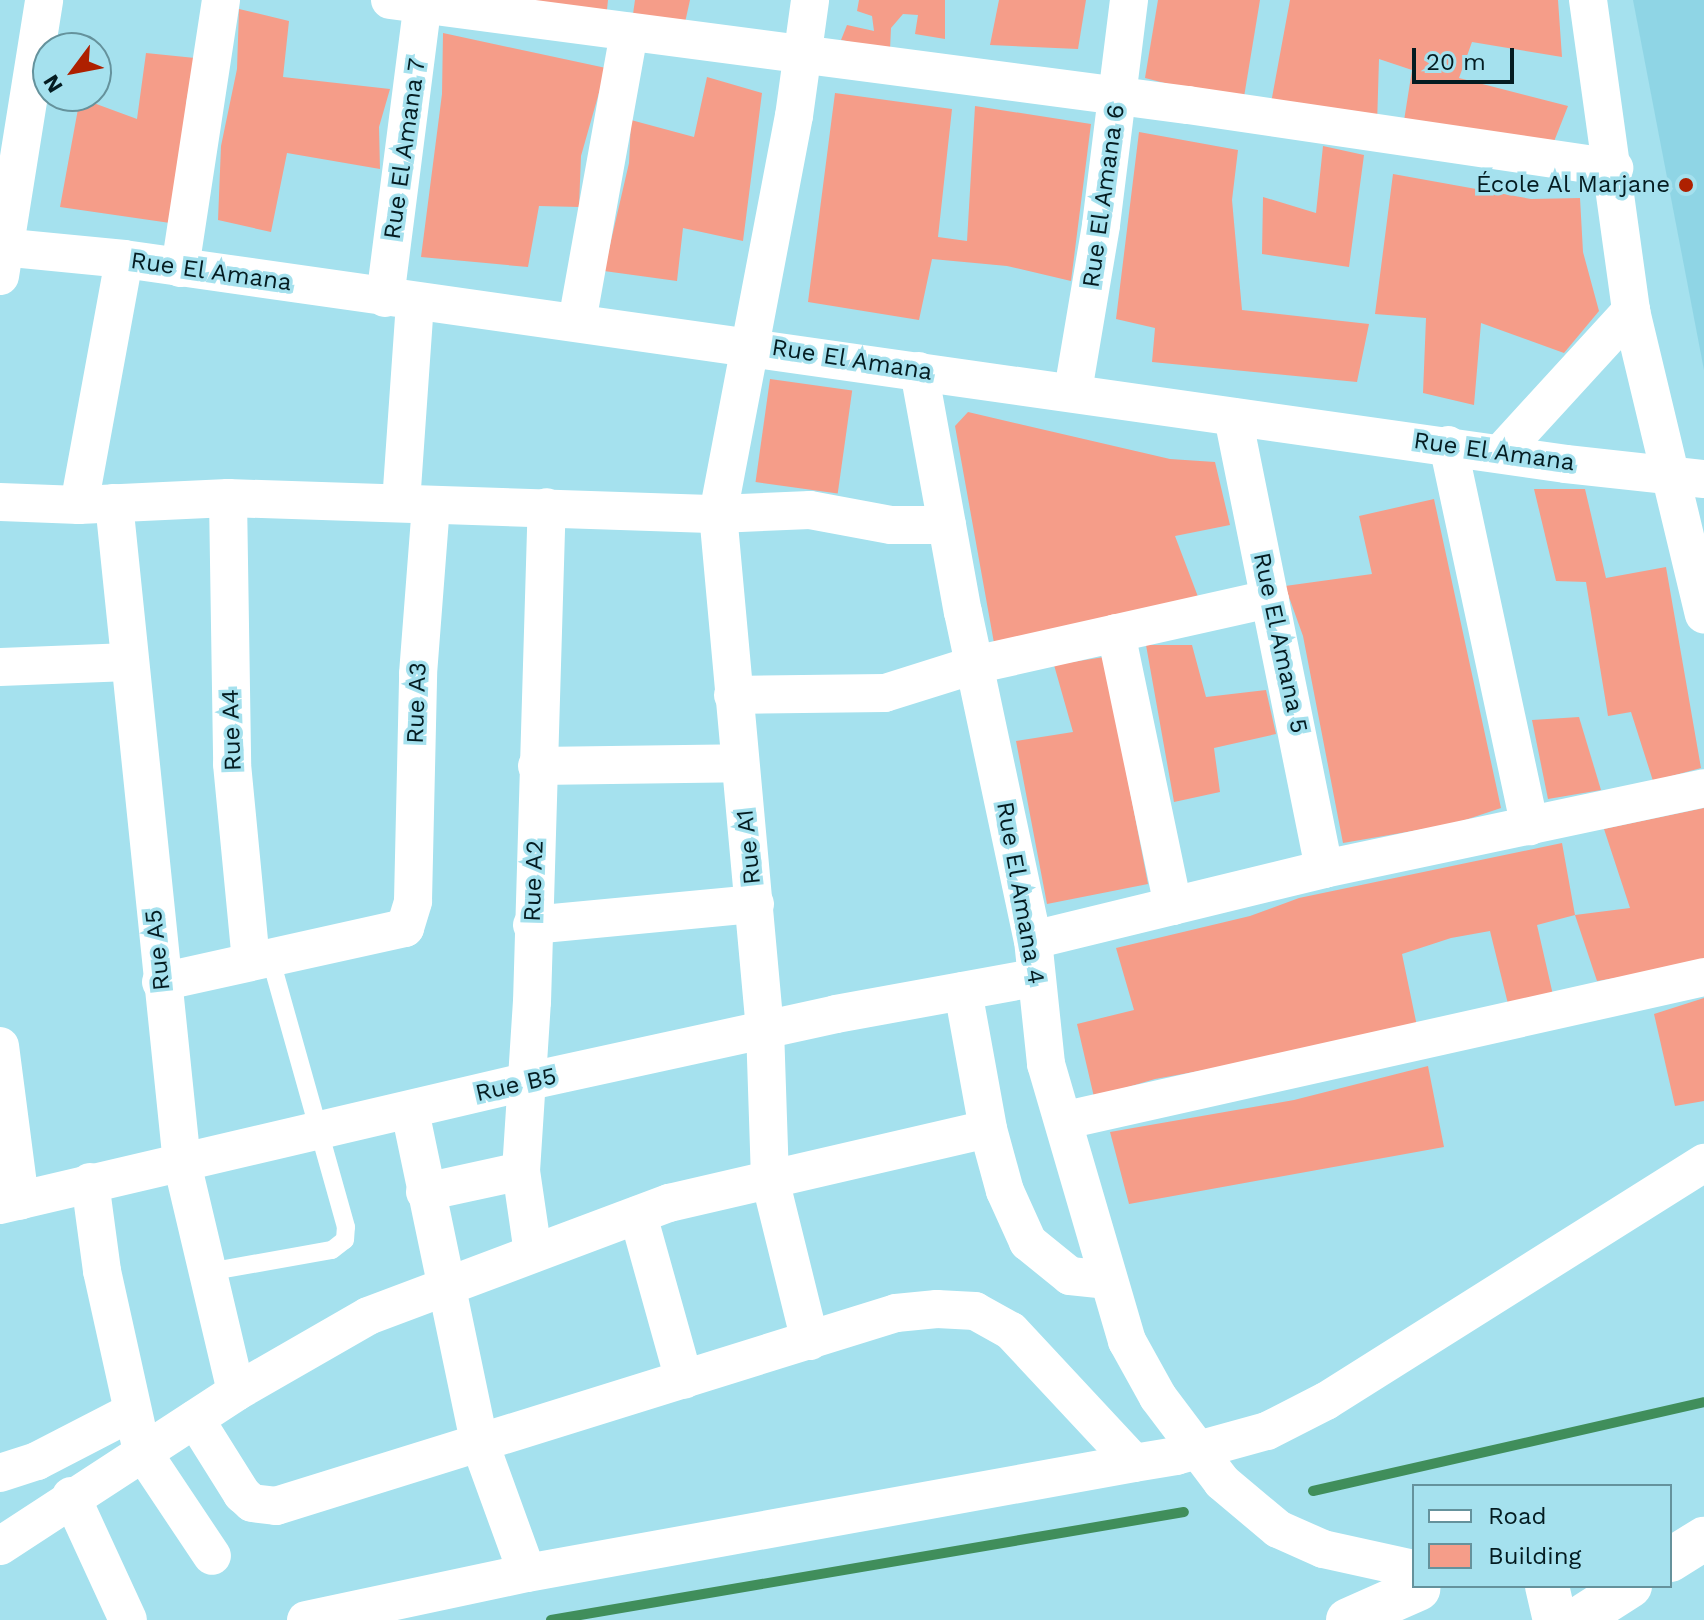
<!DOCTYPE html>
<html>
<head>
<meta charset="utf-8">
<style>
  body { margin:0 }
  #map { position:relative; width:1704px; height:1620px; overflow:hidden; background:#a5e1ee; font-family:"Work Sans",sans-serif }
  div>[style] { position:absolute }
  .built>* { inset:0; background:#8fd5e5 }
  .stream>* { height:10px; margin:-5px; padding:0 5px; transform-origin:5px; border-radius:5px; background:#408e5b }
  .building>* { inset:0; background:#f59d89; transform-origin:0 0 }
  .service>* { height:18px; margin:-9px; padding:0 9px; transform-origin:9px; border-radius:9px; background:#fff }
  .minor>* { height:38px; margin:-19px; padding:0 19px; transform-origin:19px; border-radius:19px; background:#fff }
  .trunk>* { height:44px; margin:-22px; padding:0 22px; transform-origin:22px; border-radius:22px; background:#fff }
  .dots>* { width:22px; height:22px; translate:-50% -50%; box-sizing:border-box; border:4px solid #a5e1ee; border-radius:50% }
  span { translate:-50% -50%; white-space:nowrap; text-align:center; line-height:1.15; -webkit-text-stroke:7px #a5e1ee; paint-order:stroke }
  .street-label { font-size:24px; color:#041c21 }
  .poi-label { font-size:24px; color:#041c21 }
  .right { translate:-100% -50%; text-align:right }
  .legend { position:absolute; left:1412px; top:1484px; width:260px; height:104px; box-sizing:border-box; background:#a5e1ee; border:2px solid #65929c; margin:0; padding:10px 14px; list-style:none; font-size:24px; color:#041c21 }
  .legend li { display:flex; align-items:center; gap:16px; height:40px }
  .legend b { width:40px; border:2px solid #65929c }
  .north { position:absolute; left:32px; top:32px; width:80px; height:80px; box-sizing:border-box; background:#a5e1ee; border:2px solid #65929c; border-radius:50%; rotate:238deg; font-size:22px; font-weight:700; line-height:32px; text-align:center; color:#041c21 }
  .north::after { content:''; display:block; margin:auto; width:28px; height:36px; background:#ae2000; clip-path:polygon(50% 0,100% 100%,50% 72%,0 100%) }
  .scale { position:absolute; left:1412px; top:48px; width:102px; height:36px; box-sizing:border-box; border:4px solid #041c21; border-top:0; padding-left:10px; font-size:24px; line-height:28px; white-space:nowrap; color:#041c21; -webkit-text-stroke:6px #a5e1ee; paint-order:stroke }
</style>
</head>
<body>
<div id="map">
  <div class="built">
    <div style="clip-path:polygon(1633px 0,1704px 0,1704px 370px)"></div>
  </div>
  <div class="stream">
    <div style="left:1313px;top:1491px;width:401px;rotate:-12.8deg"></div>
    <div style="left:551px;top:1620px;width:642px;rotate:-9.68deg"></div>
  </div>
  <div class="building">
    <div style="clip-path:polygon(524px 0,608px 0,606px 19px)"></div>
    <div style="clip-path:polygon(635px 0,690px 0,684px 27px,632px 21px)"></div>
    <div style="clip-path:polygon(859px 0,945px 0,945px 39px,915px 34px,918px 15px,903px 14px,891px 28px,890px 50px,841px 40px,847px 25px,874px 31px,872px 16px,857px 11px)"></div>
    <div style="clip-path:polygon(999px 0,1086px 0,1078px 49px,990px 45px)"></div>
    <div style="clip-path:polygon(1158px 0,1260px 0,1243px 103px,1145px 78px)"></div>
    <div style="clip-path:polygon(1290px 0,1558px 0,1562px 57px,1472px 42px,1459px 78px,1568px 106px,1553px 144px,1403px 127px,1412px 70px,1379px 59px,1377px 125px,1271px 103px)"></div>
    <div style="clip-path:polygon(239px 9px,289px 21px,283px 77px,390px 89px,379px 127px,380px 169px,287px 153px,271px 232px,218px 220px,221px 146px,237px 69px)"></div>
    <div style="clip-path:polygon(443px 33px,606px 68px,581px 156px,579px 207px,539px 206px,528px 267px,421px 257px,442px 94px)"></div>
    <div style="clip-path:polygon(146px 53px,195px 58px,186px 103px,186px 158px,177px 224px,60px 207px,80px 98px,137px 119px)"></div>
    <div style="clip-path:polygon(707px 77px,762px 93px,743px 241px,683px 228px,677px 281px,604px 271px,629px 163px,631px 120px,694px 137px)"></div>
    <div style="clip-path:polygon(835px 93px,952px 109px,938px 237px,967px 241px,975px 106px,1091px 124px,1071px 281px,1007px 266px,932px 259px,919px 320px,808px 302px)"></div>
    <div style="clip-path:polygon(1139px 132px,1238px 150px,1232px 200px,1242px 310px,1369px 324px,1357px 382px,1152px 362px,1155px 328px,1116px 319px)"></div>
    <div style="clip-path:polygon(1323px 146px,1364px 155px,1349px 267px,1262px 254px,1263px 197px,1316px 213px)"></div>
    <div style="clip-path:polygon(1393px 174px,1531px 199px,1580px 198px,1583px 252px,1599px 311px,1564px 353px,1481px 323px,1474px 405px,1423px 393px,1426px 318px,1375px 314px)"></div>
    <div style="left:770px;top:379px;width:83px;height:104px;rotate:8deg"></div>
    <div style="clip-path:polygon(968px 412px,1170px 459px,1215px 462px,1230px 525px,1175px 536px,1200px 602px,994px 643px,955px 426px)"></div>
    <div style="clip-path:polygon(1534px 489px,1585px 489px,1606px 578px,1666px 567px,1701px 768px,1653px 781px,1631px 712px,1608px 716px,1586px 582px,1556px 581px)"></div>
    <div style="clip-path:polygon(1434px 499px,1501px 808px,1453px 824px,1343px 843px,1303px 636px,1285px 586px,1372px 574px,1359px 516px)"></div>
    <div style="clip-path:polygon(1146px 645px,1192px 645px,1206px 697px,1266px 690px,1276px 734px,1214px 748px,1220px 792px,1174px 802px)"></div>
    <div style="clip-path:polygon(1104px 657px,1148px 884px,1047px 904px,1016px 741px,1073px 732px,1054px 665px)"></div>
    <div style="clip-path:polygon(1579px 717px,1601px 790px,1548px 799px,1532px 720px)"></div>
    <div style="clip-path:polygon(1704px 808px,1704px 963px,1597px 981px,1575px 915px,1630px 908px,1604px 829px)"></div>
    <div style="clip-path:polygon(1562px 843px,1575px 915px,1537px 925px,1553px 995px,1509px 1008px,1490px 931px,1451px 938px,1402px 954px,1418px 1031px,1155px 1079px,1094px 1097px,1077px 1024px,1134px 1010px,1116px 948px,1250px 916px,1299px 898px)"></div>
    <div style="clip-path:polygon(1704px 998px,1704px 1101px,1675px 1106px,1654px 1014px)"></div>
    <div style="clip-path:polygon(1428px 1066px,1444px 1147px,1129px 1204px,1110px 1132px,1294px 1100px)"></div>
  </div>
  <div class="service">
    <div style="left:208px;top:1272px;width:126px;rotate:-10.1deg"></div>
    <div style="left:332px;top:1250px;width:16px;rotate:-38deg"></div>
    <div style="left:345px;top:1240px;width:13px;rotate:-86deg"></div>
    <div style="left:346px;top:1227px;width:281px;rotate:-105.7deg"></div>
  </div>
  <div class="minor">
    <div style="left:390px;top:0;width:805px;rotate:7.5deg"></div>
    <div style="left:1188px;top:105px;width:431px;rotate:8.4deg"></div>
    <div style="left:1588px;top:0;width:314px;rotate:82.1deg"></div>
    <div style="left:1631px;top:311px;width:312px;rotate:76.5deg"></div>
    <div style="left:0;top:247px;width:125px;rotate:5.5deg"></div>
    <div style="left:124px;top:259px;width:1456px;rotate:8.09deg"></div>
    <div style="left:1566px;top:464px;width:139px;rotate:6.2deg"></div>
    <div style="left:180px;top:268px;width:271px;rotate:-81.3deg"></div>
    <div style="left:0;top:276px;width:279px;rotate:-80.9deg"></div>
    <div style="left:385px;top:298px;width:300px;rotate:-82.7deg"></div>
    <div style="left:577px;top:322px;width:295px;rotate:-79.8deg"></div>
    <div style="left:919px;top:371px;width:245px;rotate:79.7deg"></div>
    <div style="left:963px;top:612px;width:335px;rotate:78deg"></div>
    <div style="left:1033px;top:940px;width:125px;rotate:84deg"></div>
    <div style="left:1046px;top:1064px;width:289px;rotate:73.7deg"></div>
    <div style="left:1127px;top:1341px;width:64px;rotate:61deg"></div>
    <div style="left:1158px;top:1397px;width:106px;rotate:53deg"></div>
    <div style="left:1222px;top:1482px;width:73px;rotate:40deg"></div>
    <div style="left:1278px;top:1529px;width:49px;rotate:24deg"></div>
    <div style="left:1323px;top:1549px;width:93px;rotate:12.4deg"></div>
    <div style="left:1073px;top:391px;width:168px;rotate:-80.4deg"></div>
    <div style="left:1101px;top:225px;width:227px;rotate:-82.9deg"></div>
    <div style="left:1233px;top:417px;width:461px;rotate:78.6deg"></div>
    <div style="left:1448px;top:445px;width:390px;rotate:77.9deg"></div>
    <div style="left:1501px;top:453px;width:193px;rotate:-47.5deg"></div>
    <div style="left:228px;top:498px;width:266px;rotate:89.1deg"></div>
    <div style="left:232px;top:764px;width:198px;rotate:84.5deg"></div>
    <div style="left:0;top:502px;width:79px;rotate:2.2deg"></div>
    <div style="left:79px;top:505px;width:149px;rotate:-2.7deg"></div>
    <div style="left:228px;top:498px;width:490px;rotate:1.9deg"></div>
    <div style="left:718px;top:514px;width:92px;rotate:-2.5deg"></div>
    <div style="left:810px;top:510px;width:82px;rotate:10.5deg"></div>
    <div style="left:891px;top:525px;width:56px"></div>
    <div style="left:114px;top:503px;width:663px;rotate:84.12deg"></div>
    <div style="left:182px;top:1163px;width:235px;rotate:76.7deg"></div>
    <div style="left:401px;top:503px;width:200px;rotate:-86deg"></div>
    <div style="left:79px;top:505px;width:250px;rotate:-79.6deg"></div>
    <div style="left:1116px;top:633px;width:279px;rotate:78.2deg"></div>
    <div style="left:0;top:667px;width:129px;rotate:-2.2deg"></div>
    <div style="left:733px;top:695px;width:152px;rotate:-0.8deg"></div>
    <div style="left:885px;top:693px;width:93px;rotate:-17.5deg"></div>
    <div style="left:974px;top:665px;width:303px;rotate:-12.6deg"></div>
    <div style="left:537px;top:766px;width:203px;rotate:-0.8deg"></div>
    <div style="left:532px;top:925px;width:224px;rotate:-5.4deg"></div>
    <div style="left:1033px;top:940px;width:300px;rotate:-13.7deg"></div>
    <div style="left:1324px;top:869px;width:389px;rotate:-12deg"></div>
    <div style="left:161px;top:982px;width:250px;rotate:-12.5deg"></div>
    <div style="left:405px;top:928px;width:28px;rotate:-73deg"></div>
    <div style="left:413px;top:901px;width:227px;rotate:-88.7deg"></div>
    <div style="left:418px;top:674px;width:169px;rotate:-85.6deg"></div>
    <div style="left:963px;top:991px;width:140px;rotate:79.7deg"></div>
    <div style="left:988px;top:1129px;width:64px;rotate:74.7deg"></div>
    <div style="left:1005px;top:1191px;width:56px;rotate:65.7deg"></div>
    <div style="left:1028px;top:1242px;width:54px;rotate:39deg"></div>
    <div style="left:1070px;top:1276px;width:36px;rotate:6deg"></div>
    <div style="left:0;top:1046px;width:156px;rotate:82.6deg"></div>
    <div style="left:410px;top:1111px;width:337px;rotate:78.2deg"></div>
    <div style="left:479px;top:1441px;width:140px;rotate:70deg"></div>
    <div style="left:527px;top:1573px;width:617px;rotate:-10.27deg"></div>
    <div style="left:1066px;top:1120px;width:654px;rotate:-12.63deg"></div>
    <div style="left:90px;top:1182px;width:90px;rotate:82.3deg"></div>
    <div style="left:102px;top:1271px;width:184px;rotate:77.5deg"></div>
    <div style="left:142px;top:1451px;width:126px;rotate:56.3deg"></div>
    <div style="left:425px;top:1192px;width:98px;rotate:-12.3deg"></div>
    <div style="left:0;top:1205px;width:539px;rotate:-13.19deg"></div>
    <div style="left:525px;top:1082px;width:318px;rotate:-12.3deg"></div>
    <div style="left:836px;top:1014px;width:202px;rotate:-10.3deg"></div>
    <div style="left:638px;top:1215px;width:171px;rotate:74.4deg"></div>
    <div style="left:533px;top:1253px;width:83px;rotate:-98.3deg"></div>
    <div style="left:521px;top:1171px;width:169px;rotate:-86.3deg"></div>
    <div style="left:532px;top:1002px;width:495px;rotate:-88.3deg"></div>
    <div style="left:810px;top:1341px;width:167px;rotate:-103.9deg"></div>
    <div style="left:770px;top:1179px;width:149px;rotate:-91.9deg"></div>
    <div style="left:765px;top:1030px;width:518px;rotate:-95.2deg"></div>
    <div style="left:718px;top:514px;width:405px;rotate:-79.2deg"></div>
    <div style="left:794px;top:116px;width:117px;rotate:-82.1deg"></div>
    <div style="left:195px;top:1419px;width:89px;rotate:57.9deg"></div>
    <div style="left:242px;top:1494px;width:13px;rotate:42deg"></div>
    <div style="left:252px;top:1503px;width:24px;rotate:7deg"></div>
    <div style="left:276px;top:1506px;width:649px;rotate:-17.29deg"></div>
    <div style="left:896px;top:1313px;width:41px;rotate:-5.6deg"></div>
    <div style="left:937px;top:1309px;width:38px;rotate:3deg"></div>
    <div style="left:975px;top:1311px;width:41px;rotate:29.1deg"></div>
    <div style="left:1011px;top:1331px;width:180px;rotate:47deg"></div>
    <div style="left:1134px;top:1463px;width:43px;rotate:-9.5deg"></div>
    <div style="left:1176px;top:1456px;width:94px;rotate:-15.4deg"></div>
    <div style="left:1267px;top:1431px;width:66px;rotate:-27deg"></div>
    <div style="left:1326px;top:1401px;width:447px;rotate:-32.2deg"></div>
    <div style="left:0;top:1473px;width:39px;rotate:-18deg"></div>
    <div style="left:37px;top:1461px;width:107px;rotate:-27.3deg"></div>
    <div style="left:71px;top:1496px;width:136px;rotate:65.3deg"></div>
    <div style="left:0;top:1546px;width:282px;rotate:-33.1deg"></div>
    <div style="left:236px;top:1392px;width:152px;rotate:-29.9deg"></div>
    <div style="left:368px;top:1316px;width:322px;rotate:-20.6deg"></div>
    <div style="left:669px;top:1203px;width:327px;rotate:-13.1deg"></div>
    <div style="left:306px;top:1620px;width:226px;rotate:-12deg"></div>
  </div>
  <div class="trunk">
    <div style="left:1670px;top:1560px;width:40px;rotate:-32deg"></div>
    <div style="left:1547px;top:1586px;width:35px;rotate:77deg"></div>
    <div style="left:1348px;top:1620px;width:77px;rotate:-23.9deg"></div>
    <div style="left:1577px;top:1620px;width:63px;rotate:-32.7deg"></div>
  </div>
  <div class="dots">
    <div style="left:1686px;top:185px;background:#ae2000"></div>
  </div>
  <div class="street-label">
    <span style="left:405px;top:149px;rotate:-82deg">Rue El Amana 7</span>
    <span style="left:1104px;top:196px;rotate:-82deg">Rue El Amana 6</span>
    <span style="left:211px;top:272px;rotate:8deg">Rue El Amana</span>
    <span style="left:852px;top:360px;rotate:9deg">Rue El Amana</span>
    <span style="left:1494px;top:452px;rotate:8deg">Rue El Amana</span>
    <span style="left:1280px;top:643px;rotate:78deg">Rue El Amana 5</span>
    <span style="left:417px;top:703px;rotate:-88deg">Rue A3</span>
    <span style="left:232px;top:730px;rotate:-92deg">Rue A4</span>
    <span style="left:749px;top:847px;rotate:-96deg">Rue A1</span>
    <span style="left:534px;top:881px;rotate:-88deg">Rue A2</span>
    <span style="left:1020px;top:893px;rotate:80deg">Rue El Amana 4</span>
    <span style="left:158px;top:950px;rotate:-96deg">Rue A5</span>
    <span style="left:516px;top:1085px;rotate:-13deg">Rue B5</span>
  </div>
  <div class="poi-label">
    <span class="right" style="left:1670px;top:185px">École Al Marjane</span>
  </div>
  <ul class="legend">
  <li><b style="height:10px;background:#fff"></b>Road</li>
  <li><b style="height:22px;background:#f59d89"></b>Building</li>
  </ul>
  <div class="north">N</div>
  <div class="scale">20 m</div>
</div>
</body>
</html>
